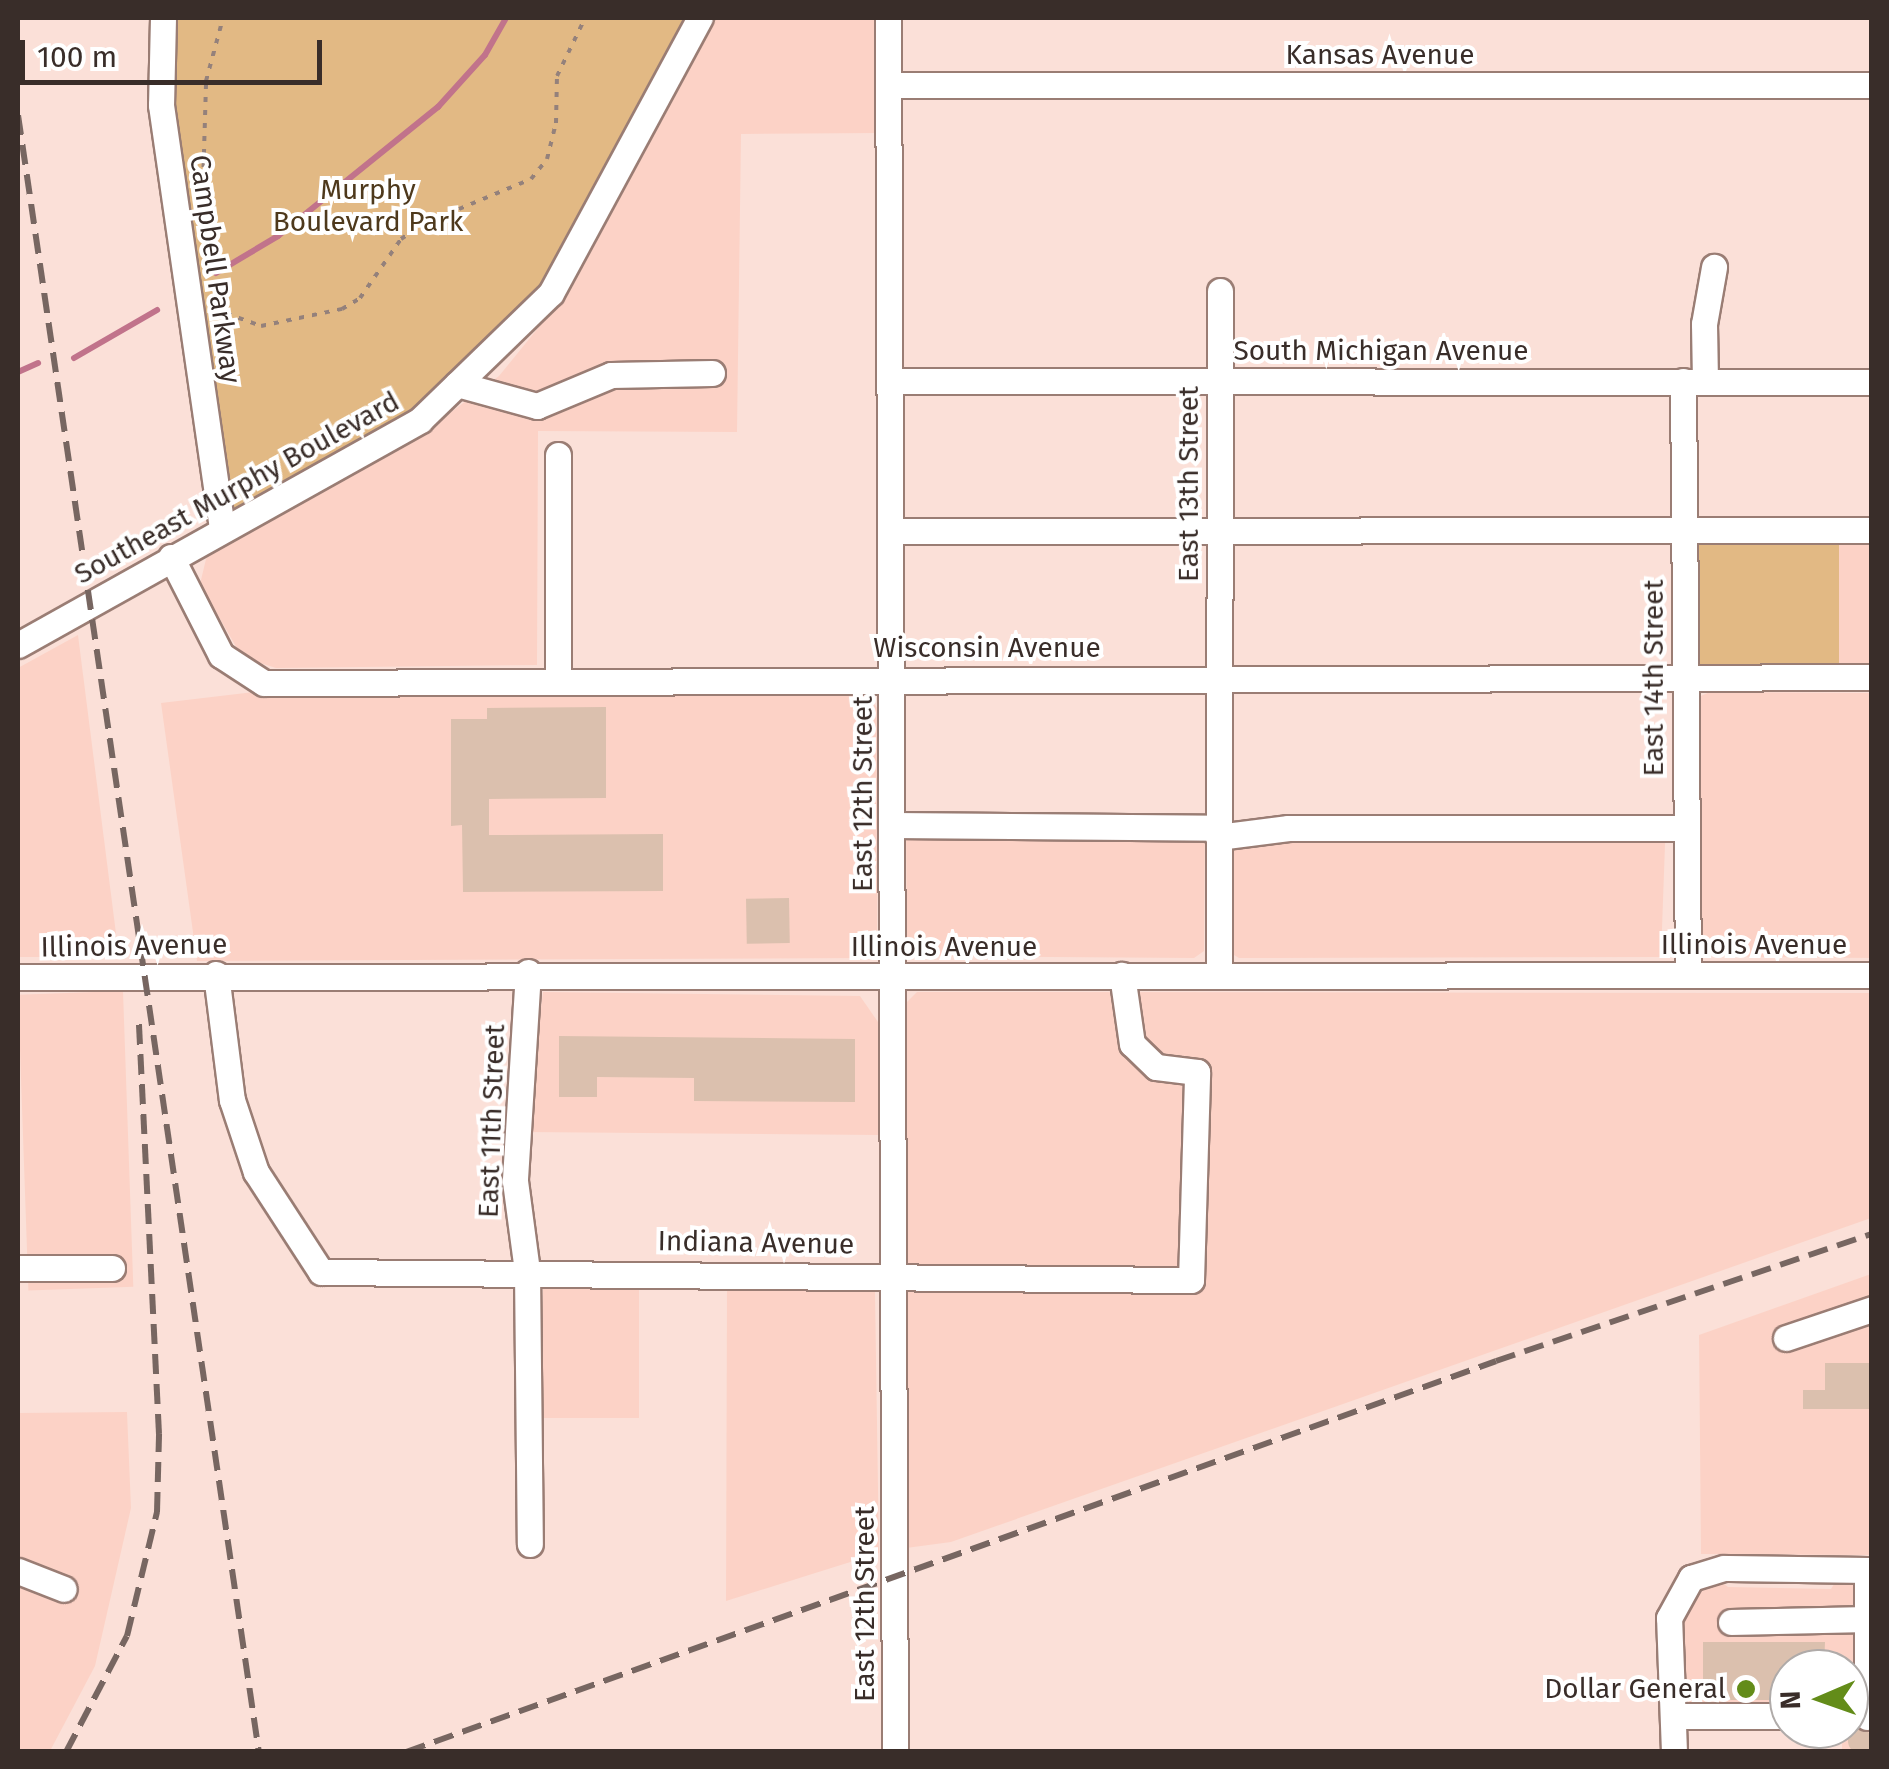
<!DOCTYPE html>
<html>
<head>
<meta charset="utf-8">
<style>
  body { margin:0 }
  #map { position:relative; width:1889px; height:1769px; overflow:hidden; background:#fbe0d8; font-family:"Fira Sans",sans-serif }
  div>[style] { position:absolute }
  .built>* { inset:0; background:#fcd2c6; transform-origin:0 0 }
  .green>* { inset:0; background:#e2b984; transform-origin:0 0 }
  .stream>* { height:6px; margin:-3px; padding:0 3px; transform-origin:3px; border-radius:3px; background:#c1738b }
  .building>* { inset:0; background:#dbc0ae; transform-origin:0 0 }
  .round { border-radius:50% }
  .path>* { height:4px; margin-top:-2px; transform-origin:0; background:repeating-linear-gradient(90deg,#94817b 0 5px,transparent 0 13px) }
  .roads { filter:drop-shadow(2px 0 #9a7d74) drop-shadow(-2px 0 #9a7d74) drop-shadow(0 2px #9a7d74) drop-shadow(0 -2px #9a7d74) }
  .minor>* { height:25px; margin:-12.5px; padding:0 12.5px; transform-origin:12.5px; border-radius:12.5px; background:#fff }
  .rail>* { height:6px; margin-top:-3px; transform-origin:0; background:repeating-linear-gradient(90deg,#776661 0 20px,transparent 0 30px) }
  .dots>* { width:28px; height:28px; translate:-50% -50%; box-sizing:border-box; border:5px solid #fff; border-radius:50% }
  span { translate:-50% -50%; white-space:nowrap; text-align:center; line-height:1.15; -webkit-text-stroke:8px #fff; paint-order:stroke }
  .street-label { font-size:28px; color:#392d29 }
  .park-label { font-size:28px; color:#4e391c }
  .poi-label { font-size:28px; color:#392d29 }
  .right { translate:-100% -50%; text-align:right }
  .frame { position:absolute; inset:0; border:20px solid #392d29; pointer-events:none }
  .north { position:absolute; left:1769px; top:1649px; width:100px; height:100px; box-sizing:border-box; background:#fff; border:2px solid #b0aba9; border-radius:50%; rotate:268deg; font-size:28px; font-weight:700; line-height:40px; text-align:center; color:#392d29 }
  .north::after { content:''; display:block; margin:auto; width:35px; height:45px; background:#638c19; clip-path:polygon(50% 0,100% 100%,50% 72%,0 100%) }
  .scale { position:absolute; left:20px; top:40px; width:302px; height:45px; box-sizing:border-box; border:5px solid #392d29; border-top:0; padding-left:12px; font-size:30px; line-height:35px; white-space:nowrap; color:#392d29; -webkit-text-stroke:8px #fff; paint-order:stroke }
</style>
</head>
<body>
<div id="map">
  <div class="built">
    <div style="clip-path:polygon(716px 18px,879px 18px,879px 133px,741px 134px,737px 432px,538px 431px,537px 665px,276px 668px,242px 657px,200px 584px,207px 555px,426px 431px,499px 376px,569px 290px)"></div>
    <div style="left:1839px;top:537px;width:32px;height:128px"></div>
    <div style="clip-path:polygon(78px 635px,119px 957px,18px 957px,18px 668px)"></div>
    <div style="clip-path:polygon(254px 692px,866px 694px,879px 710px,877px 949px,860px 958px,197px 961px,161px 703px)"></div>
    <div style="clip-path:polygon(1710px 692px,1871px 693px,1871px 958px,1696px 956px,1694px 699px)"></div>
    <div style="clip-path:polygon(1666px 817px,1661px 957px,1239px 958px,1229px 952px,1230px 821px)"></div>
    <div style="clip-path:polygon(906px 819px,1205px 821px,1204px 951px,1194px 958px,914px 956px,907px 946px)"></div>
    <div style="left:123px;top:991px;width:296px;height:105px;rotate:88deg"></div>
    <div style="clip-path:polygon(543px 992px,860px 996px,878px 1022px,878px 1135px,524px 1132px)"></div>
    <div style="clip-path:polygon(917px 992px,1871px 993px,1871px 1218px,951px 1542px,906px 1548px,903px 1006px)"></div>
    <div style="clip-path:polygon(1871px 1274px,1871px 1555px,1701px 1554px,1699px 1335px)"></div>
    <div style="left:639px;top:1284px;width:134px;height:96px;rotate:90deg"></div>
    <div style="clip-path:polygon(727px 1284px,869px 1287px,875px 1292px,879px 1553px,726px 1601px)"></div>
    <div style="clip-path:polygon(127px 1412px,131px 1508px,95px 1666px,50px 1751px,18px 1751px,18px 1413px)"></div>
    <div style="clip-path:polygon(1719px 1580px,1728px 1587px,1831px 1589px,1836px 1581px,1871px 1581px,1871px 1751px,1842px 1751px,1842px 1729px,1849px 1729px,1849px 1669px,1789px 1669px,1789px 1722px,1678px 1722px,1678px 1624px,1698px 1587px)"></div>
  </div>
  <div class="green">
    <div style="clip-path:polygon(163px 18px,700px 18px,551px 293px,420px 420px,222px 528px)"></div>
    <div style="left:1839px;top:537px;width:128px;height:146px;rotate:90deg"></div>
  </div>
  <div class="stream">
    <div style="left:216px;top:273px;width:72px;rotate:-30.8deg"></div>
    <div style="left:278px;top:236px;width:206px;rotate:-38.9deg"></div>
    <div style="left:438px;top:107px;width:70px;rotate:-47.9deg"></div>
    <div style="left:485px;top:55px;width:43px;rotate:-60.4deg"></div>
    <div style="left:74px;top:358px;width:96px;rotate:-30deg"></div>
    <div style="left:18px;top:372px;width:22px;rotate:-24deg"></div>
  </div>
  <div class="building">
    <div style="clip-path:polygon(606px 707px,606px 798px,489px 799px,489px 835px,663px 834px,663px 891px,463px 892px,462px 825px,451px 826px,451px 719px,487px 719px,487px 708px)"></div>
    <div style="left:789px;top:898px;width:45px;height:43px;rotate:89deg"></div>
    <div style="clip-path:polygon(559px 1036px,855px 1039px,855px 1102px,694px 1101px,694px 1078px,597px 1077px,597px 1097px,559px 1097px)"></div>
    <div style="clip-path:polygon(1825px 1363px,1872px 1363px,1872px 1409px,1803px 1409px,1803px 1390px,1825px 1390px)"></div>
    <div style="clip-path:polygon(1703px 1642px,1825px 1642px,1824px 1669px,1789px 1669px,1789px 1700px,1703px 1700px)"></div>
    <div class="round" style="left:1848px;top:1729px;width:24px;height:24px"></div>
  </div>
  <div class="path">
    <div style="left:202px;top:219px;width:138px;rotate:-88.3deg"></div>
    <div style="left:206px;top:81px;width:65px;rotate:-74.9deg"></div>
    <div style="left:214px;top:309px;width:50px;rotate:19.9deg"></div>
    <div style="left:261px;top:326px;width:83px;rotate:-11.9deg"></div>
    <div style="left:342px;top:309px;width:21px;rotate:-31deg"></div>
    <div style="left:360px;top:298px;width:72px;rotate:-55.2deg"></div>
    <div style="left:401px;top:239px;width:27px;rotate:-34deg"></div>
    <div style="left:423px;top:224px;width:117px;rotate:-22.6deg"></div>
    <div style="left:531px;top:179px;width:26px;rotate:-51deg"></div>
    <div style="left:547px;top:159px;width:37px;rotate:-76deg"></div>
    <div style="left:556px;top:123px;width:47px;rotate:-88.8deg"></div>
    <div style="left:557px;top:76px;width:64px;rotate:-64.2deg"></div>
  </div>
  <div class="roads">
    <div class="minor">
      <div style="left:163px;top:18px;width:87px;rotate:91.3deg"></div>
      <div style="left:161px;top:105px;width:427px;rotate:81.8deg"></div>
      <div style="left:888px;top:18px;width:1734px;rotate:89.77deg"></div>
      <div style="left:889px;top:85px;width:983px"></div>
      <div style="left:891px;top:381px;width:981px;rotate:0.06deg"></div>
      <div style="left:1683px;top:381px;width:594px;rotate:89.52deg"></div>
      <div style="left:1705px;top:381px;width:57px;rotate:-91deg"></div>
      <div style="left:1704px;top:324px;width:58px;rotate:-80deg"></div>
      <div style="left:457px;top:384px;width:83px;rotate:15.4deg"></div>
      <div style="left:537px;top:406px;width:80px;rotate:-22.7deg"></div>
      <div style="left:611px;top:375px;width:101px;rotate:-1.1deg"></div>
      <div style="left:558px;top:455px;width:226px;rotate:90deg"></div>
      <div style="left:892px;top:531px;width:980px;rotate:-0.06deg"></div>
      <div style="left:171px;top:557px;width:110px;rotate:63deg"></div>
      <div style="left:221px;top:655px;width:51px;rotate:33.1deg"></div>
      <div style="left:264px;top:683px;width:1608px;rotate:-0.21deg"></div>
      <div style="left:18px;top:645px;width:461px;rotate:-29.2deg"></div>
      <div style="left:420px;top:420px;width:182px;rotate:-44.1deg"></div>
      <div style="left:551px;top:293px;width:313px;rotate:-61.6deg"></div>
      <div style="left:893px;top:825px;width:325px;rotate:0.5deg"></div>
      <div style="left:1218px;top:837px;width:71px;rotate:-7.3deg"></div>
      <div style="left:1288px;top:828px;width:397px"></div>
      <div style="left:528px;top:972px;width:209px;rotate:93.6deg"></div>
      <div style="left:515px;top:1181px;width:91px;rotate:82.4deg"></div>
      <div style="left:527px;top:1271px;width:273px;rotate:89.4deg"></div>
      <div style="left:216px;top:974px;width:127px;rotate:82.8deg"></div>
      <div style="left:232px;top:1100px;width:76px;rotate:71.6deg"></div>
      <div style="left:256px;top:1172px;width:119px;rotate:57deg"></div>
      <div style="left:321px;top:1272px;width:870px;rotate:0.53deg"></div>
      <div style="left:1191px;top:1280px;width:208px;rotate:-88.3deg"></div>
      <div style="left:1197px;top:1072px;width:41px;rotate:-173deg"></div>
      <div style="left:1156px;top:1067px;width:33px;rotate:-136deg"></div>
      <div style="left:1132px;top:1044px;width:70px;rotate:-98.2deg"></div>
      <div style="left:1219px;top:974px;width:683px;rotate:-89.92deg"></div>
      <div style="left:18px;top:977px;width:1854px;rotate:-0.06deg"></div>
      <div style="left:18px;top:1268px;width:94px"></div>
      <div style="left:1786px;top:1338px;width:91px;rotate:-18.6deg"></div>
      <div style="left:1867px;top:1570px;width:147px;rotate:90deg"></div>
      <div style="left:18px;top:1571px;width:49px;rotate:21.4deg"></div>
      <div style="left:1731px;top:1622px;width:136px;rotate:-1.3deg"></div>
      <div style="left:1673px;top:1716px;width:116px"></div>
      <div style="left:1674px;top:1752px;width:134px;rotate:-92.1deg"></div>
      <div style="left:1669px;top:1618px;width:46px;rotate:-61.2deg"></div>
      <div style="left:1691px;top:1578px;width:34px;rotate:-17deg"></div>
      <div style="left:1724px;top:1568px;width:148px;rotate:0.8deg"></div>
    </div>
  </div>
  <div class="rail">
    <div style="left:18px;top:115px;width:1655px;rotate:81.63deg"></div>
    <div style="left:66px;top:1752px;width:131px;rotate:-62.3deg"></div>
    <div style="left:127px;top:1636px;width:128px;rotate:-76.4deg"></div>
    <div style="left:157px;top:1512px;width:78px;rotate:-88.5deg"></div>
    <div style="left:159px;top:1434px;width:413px;rotate:-92.8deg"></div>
    <div style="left:406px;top:1752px;width:1158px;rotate:-19.73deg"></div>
    <div style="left:1496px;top:1361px;width:397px;rotate:-18.7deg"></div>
  </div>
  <div class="dots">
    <div style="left:1746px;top:1689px;background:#638c19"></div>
  </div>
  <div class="street-label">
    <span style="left:1380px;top:55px">Kansas Avenue</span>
    <span style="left:215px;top:269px;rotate:82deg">Campbell Parkway</span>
    <span style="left:1381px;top:351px">South Michigan Avenue</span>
    <span style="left:1189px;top:484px;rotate:-90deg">East 13th Street</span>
    <span style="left:237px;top:488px;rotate:-29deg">Southeast Murphy Boulevard</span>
    <span style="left:987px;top:648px">Wisconsin Avenue</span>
    <span style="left:1654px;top:678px;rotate:-90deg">East 14th Street</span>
    <span style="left:863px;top:794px;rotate:-90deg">East 12th Street</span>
    <span style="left:1754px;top:945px">Illinois Avenue</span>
    <span style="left:134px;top:946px;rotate:-1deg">Illinois Avenue</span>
    <span style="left:944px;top:947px">Illinois Avenue</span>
    <span style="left:492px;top:1121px;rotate:-88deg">East 11th Street</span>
    <span style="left:756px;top:1243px;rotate:1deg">Indiana Avenue</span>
    <span style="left:865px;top:1604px;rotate:-90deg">East 12th Street</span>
  </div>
  <div class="park-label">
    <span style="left:368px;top:206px">Murphy<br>Boulevard Park</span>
  </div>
  <div class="poi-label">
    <span class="right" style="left:1726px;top:1689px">Dollar General</span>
  </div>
  <div class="frame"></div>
  <div class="north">N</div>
  <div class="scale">100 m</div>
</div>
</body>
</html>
